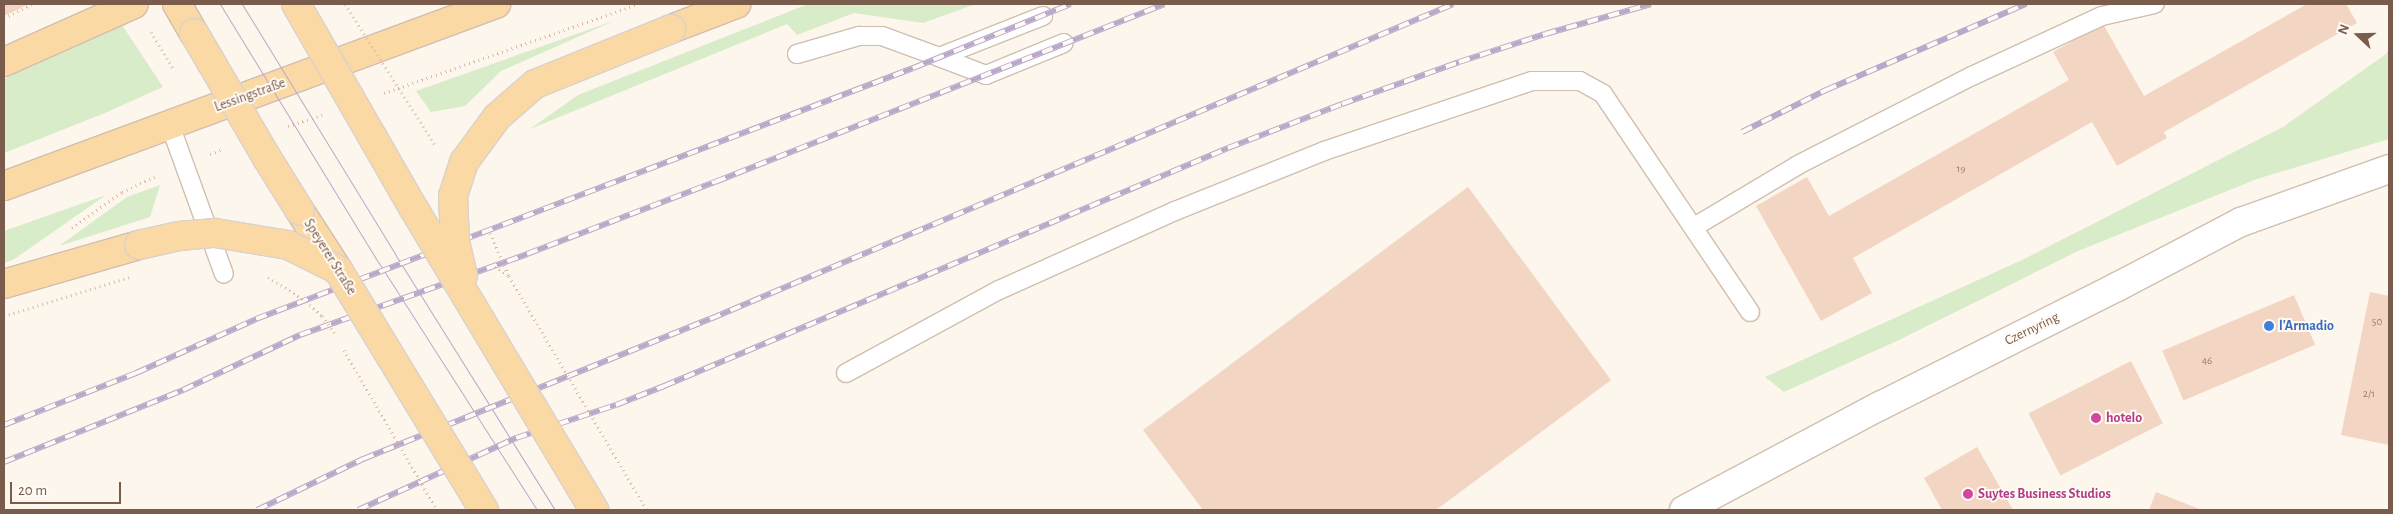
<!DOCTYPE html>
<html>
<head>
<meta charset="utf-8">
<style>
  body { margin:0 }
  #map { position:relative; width:2393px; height:514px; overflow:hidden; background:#fdf6ec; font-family:"Alegreya Sans",sans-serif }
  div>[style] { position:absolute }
  .green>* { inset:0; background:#d8ecc9 }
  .building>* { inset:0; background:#f3d5c3; transform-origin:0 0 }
  .path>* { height:3px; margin-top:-1.5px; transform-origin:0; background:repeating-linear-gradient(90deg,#d9b8a5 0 1px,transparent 0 5px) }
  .roads { filter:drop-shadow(1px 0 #d1beb0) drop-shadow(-1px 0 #d1beb0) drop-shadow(0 1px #d1beb0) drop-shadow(0 -1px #d1beb0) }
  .lane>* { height:18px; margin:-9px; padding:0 9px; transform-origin:9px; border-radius:9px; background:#fff }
  .secondary>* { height:28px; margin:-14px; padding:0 14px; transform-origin:14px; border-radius:14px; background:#fff }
  .primary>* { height:28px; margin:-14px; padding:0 14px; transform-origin:14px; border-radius:14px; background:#fbd9a5 }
  .tram>* { height:1px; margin:-0.5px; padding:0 0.5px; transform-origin:0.5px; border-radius:0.5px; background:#b9a8c9 }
  .rail>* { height:5.5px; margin-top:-2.75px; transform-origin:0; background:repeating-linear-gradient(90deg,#fffaf3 0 11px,#b9a8c9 0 22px); box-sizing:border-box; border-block:1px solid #b9a8c9 }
  .path-bridge>* { height:3px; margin-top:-1.5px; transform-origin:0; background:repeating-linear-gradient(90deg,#d9b8a5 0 1px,transparent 0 5px) }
  .bridges { filter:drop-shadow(1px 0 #dad1cd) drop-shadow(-1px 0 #dad1cd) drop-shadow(0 1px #dad1cd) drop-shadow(0 -1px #dad1cd) }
  .primary-bridge>* { height:28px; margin:-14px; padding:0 14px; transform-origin:14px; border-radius:14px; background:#fbd9a5 }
  .dots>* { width:14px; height:14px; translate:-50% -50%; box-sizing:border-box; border:2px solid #fffaf3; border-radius:50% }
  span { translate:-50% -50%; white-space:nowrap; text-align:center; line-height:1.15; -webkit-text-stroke:4px #fffaf3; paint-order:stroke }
  .number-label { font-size:11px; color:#987a6a }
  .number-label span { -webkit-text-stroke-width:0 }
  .street-label { font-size:14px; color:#7a5c4d }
  .shop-label { font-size:14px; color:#366cbe; font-weight:700 }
  .left { translate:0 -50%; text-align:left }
  .hotel-label { font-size:14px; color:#b23c85; font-weight:700 }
  .frame { position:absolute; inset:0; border:5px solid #7a5c4d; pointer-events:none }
  .north { position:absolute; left:2333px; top:10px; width:50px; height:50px; -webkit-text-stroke:4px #fffaf3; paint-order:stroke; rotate:291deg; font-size:14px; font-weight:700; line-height:20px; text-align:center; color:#7a5c4d }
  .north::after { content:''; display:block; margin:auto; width:18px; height:22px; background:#7a5c4d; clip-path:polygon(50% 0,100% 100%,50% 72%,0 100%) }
  .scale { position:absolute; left:10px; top:482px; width:111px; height:22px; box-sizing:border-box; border:2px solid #7a5c4d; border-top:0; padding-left:6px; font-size:15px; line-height:18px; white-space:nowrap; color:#7a5c4d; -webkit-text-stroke:4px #fffaf3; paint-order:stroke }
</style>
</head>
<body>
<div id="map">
  <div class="green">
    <div style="clip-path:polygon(808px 4px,976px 4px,923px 23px,854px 13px,797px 35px,787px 24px,530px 129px,578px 95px)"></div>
    <div style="clip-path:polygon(616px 20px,501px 71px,465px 106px,431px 112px,416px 91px)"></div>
    <div style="clip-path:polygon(120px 22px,163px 87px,105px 113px,4px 153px,4px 79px)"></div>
    <div style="clip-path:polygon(2389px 49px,2389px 139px,2257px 179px,2078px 251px,1899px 340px,1784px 392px,1765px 377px,2022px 260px,2283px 127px,2386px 54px)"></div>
    <div style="clip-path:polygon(160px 185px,150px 217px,59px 246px,127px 197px)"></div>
    <div style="clip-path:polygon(106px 195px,13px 260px,4px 263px,4px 231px)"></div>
  </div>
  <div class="building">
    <div style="clip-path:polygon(4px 4px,29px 4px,4px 16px)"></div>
    <div style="clip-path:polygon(2307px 4px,2346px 4px,2357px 23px,2164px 132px,2167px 138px,2117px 166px,2092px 122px,1853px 258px,1872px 293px,1821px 321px,1756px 206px,1807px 177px,1829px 216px,2069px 80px,2053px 52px,2103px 24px,2144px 96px)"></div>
    <div style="clip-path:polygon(1468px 187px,1611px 380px,1436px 510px,1203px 510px,1143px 430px)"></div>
    <div style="clip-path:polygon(2370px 292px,2389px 296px,2389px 445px,2341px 435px)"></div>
    <div style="left:2294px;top:295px;width:54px;height:143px;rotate:67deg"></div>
    <div style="left:2131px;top:361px;width:70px;height:115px;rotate:63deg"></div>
    <div style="clip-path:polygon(1977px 447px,2013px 510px,1942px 510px,1924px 478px)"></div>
    <div style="clip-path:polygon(2156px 492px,2202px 510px,2149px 510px)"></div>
  </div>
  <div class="path">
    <div style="left:4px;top:18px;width:32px;rotate:-26deg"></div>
    <div style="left:151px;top:32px;width:15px;rotate:58deg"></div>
    <div style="left:384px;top:93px;width:269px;rotate:-19.3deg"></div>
    <div style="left:288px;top:126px;width:36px;rotate:-18deg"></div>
    <div style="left:210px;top:154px;width:14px;rotate:-21deg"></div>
    <div style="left:72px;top:228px;width:62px;rotate:-35.8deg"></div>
    <div style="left:122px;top:192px;width:40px;rotate:-25deg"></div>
  </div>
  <div class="roads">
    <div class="lane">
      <div style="left:797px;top:54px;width:65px;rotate:-16.2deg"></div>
      <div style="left:859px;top:36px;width:23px"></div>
      <div style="left:882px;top:36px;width:61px;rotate:20.2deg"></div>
      <div style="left:939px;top:57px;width:112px;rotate:-21.5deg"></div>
      <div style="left:939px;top:57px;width:50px;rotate:21deg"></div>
      <div style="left:986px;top:75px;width:84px;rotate:-22.3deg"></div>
      <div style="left:170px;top:125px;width:158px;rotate:70.1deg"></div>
      <div style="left:1694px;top:227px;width:121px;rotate:-30.8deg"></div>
      <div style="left:1798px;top:165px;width:195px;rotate:-27.1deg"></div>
      <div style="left:1972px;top:76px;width:143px;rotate:-24.8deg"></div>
      <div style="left:2102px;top:16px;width:54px;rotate:-12.8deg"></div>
      <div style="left:846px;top:373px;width:174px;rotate:-28.5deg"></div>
      <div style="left:999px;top:290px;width:193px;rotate:-24.2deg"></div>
      <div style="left:1175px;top:211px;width:161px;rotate:-21.9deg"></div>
      <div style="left:1324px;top:151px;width:219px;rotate:-18.6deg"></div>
      <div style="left:1532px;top:81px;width:48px"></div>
      <div style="left:1580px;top:81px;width:26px;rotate:29deg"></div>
      <div style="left:1603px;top:94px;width:263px;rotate:56deg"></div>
    </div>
    <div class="secondary">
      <div style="left:1684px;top:510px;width:222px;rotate:-28deg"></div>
      <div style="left:1880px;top:406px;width:265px;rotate:-26.7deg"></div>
      <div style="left:2117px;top:287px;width:140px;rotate:-27.7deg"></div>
      <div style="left:2241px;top:222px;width:157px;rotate:-19.7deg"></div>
    </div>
    <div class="primary">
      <div style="left:177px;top:4px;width:34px;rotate:60deg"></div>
      <div style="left:671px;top:29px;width:70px;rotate:-21deg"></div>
      <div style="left:4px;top:62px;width:142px;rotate:-24deg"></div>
      <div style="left:4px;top:186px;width:525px;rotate:-20.3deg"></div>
      <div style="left:300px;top:211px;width:70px;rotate:57.2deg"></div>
      <div style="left:4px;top:284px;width:141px;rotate:-16.1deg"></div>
    </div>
  </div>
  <div class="tram">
    <div style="left:220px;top:4px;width:304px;rotate:58.5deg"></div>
    <div style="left:379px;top:263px;width:293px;rotate:57.4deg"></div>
    <div style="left:242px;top:4px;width:293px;rotate:58.5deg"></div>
    <div style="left:395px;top:254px;width:302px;rotate:58deg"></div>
  </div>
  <div class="rail">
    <div style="left:1742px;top:132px;width:94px;rotate:-26.6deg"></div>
    <div style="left:1826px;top:90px;width:218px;rotate:-23.3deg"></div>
    <div style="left:4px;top:425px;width:142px;rotate:-21.5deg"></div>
    <div style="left:136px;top:373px;width:132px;rotate:-24.2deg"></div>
    <div style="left:256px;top:319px;width:703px;rotate:-20.91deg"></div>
    <div style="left:913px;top:68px;width:170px;rotate:-22.1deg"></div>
    <div style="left:4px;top:462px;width:193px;rotate:-21.9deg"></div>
    <div style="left:183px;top:390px;width:129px;rotate:-25.2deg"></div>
    <div style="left:300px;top:335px;width:241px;rotate:-19.6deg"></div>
    <div style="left:527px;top:254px;width:201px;rotate:-21deg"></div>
    <div style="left:715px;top:182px;width:483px;rotate:-21.6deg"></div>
    <div style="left:257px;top:510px;width:118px;rotate:-25.7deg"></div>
    <div style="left:363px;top:459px;width:374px;rotate:-22deg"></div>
    <div style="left:710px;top:319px;width:807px;rotate:-22.97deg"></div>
    <div style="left:358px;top:510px;width:174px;rotate:-24.5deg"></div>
    <div style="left:516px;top:438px;width:105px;rotate:-18.3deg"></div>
    <div style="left:616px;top:405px;width:52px;rotate:-21.6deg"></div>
    <div style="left:664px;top:386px;width:612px;rotate:-22.88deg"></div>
    <div style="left:1228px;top:148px;width:122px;rotate:-21.1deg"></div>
    <div style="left:1342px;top:104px;width:124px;rotate:-19.7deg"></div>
    <div style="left:1459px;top:62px;width:90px;rotate:-18deg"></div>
    <div style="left:1545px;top:34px;width:110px;rotate:-15.8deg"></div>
  </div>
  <div class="path-bridge">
    <div style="left:345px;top:4px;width:167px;rotate:57.4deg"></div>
    <div style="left:159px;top:45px;width:27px;rotate:59deg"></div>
    <div style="left:490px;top:233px;width:47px;rotate:66.2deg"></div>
    <div style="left:509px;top:276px;width:272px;rotate:59.5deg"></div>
    <div style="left:495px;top:266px;width:16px;rotate:35deg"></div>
    <div style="left:268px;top:277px;width:45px;rotate:32.3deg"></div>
    <div style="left:306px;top:301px;width:22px;rotate:43deg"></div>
    <div style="left:322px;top:316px;width:22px;rotate:54deg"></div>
    <div style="left:4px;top:316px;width:132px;rotate:-17.2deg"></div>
    <div style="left:344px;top:350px;width:185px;rotate:59.8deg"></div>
  </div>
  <div class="bridges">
    <div class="primary-bridge">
      <div style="left:296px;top:4px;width:237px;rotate:60.1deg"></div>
      <div style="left:414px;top:209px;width:351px;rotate:59.1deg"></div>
      <div style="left:194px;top:33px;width:145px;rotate:59.7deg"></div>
      <div style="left:267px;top:158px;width:62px;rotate:58.1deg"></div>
      <div style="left:139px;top:245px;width:41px;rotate:-12.7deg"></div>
      <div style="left:179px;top:236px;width:36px;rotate:-5deg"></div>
      <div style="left:215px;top:233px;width:74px;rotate:9.3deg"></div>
      <div style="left:288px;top:245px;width:56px;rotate:26.6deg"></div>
      <div style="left:338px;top:270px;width:281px;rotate:58.7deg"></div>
      <div style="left:463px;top:276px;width:36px;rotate:-103deg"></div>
      <div style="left:455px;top:241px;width:45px;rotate:-92.5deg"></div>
      <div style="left:453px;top:196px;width:36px;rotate:-72deg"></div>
      <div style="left:464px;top:162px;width:56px;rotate:-53.7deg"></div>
      <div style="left:497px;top:117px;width:50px;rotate:-41deg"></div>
      <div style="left:535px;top:84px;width:147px;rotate:-22deg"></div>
    </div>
  </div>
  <div class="dots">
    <div style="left:2269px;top:326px;background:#3f7fe0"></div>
    <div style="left:2096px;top:418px;background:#d1479c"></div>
    <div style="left:1968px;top:494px;background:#d1479c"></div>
  </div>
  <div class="number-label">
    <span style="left:1961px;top:169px">19</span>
    <span style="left:2377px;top:322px">50</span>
    <span style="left:2207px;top:361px">46</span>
    <span style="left:2369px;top:394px">2/1</span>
  </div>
  <div class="street-label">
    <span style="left:250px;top:95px;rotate:-20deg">Lessingstraße</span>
    <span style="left:330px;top:257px;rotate:58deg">Speyerer Straße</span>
    <span style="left:2032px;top:329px;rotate:-26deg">Czernyring</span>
  </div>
  <div class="shop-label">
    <span class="left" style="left:2279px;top:326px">l'Armadio</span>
  </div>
  <div class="hotel-label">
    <span class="left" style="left:2106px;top:418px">hotelo</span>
    <span class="left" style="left:1978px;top:494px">Suytes Business Studios</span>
  </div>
  <div class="frame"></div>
  <div class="north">N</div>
  <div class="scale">20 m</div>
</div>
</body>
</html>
